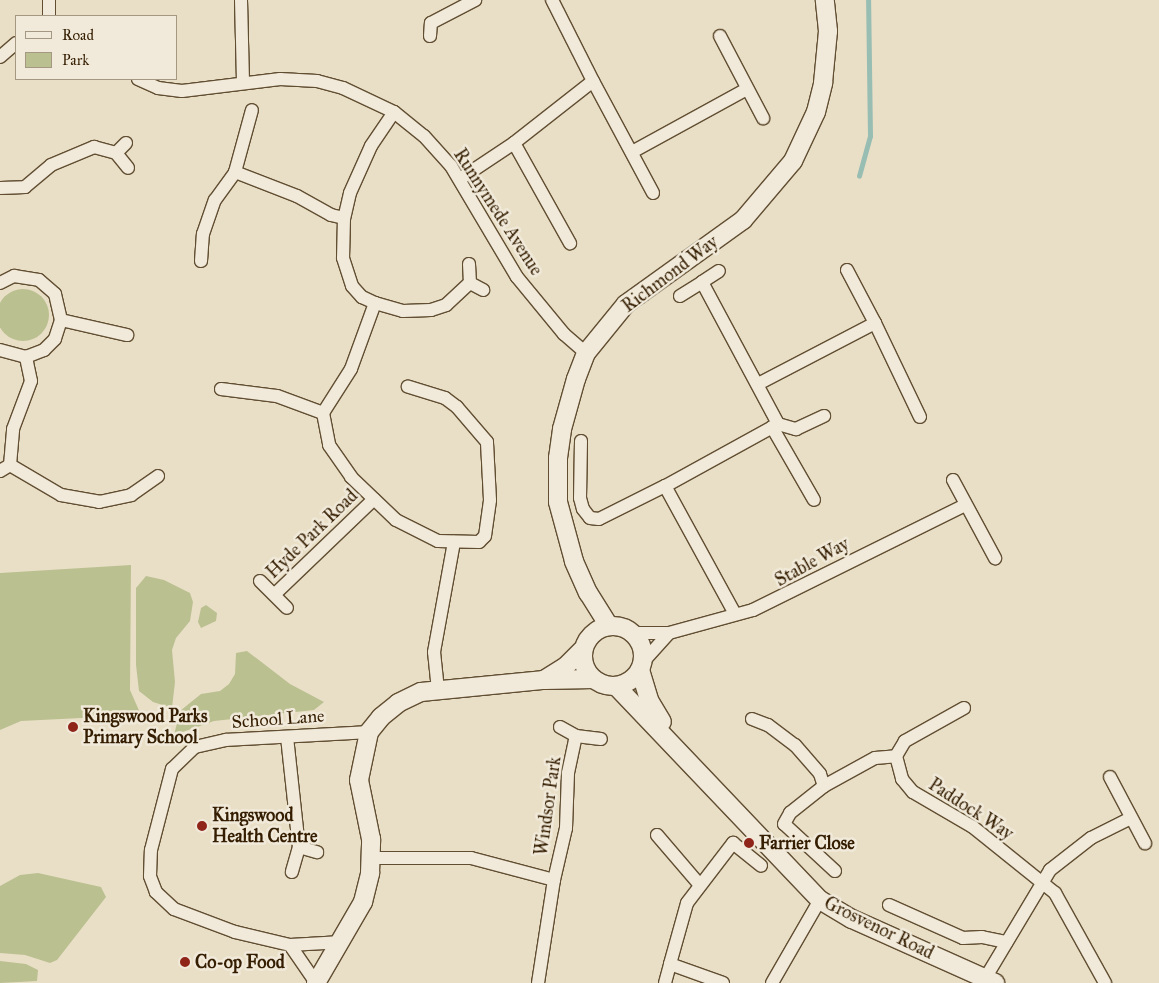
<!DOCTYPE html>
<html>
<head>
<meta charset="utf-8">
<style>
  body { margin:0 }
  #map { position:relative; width:1159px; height:983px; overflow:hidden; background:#e9dfc6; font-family:"IM FELL Great Primer",serif }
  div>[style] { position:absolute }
  .green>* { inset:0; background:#bbc091 }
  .round { border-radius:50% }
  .stream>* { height:4.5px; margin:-2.25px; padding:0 2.25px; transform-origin:2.25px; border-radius:2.25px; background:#98bdb2 }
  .roads { filter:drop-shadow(1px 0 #614e32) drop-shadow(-1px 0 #614e32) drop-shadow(0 1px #614e32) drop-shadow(0 -1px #614e32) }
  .street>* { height:12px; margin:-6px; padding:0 6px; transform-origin:6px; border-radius:6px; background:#f1eada }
  .secondary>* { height:18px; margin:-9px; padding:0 9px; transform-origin:9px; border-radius:9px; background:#f1eada }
  .secondary>.ring { margin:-9px; padding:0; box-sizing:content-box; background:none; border:18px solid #f1eada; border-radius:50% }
  .dots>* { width:14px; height:14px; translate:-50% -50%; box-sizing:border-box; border:2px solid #f1eada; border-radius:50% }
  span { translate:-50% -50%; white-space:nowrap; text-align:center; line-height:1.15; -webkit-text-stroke:5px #f1eada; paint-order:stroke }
  .street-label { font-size:18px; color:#341d00 }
  .poi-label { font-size:18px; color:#341d00; font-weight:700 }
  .left { translate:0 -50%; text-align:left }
  .legend { position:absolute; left:15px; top:15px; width:162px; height:65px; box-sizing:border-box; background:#f1eada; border:1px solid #a59883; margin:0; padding:6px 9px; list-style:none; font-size:15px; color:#341d00 }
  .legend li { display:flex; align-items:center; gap:10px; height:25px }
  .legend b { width:25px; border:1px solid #a59883 }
</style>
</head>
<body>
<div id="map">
  <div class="green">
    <div class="round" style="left:-3px;top:289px;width:52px;height:52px"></div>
    <div style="clip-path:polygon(131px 565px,130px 690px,141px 715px,21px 721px,0 730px,0 573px)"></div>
    <div style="clip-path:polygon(146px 576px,164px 580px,190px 593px,193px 602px,190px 621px,176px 638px,172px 650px,175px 682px,172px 708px,153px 702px,139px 691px,136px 665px,136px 588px)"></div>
    <div style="clip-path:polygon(206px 605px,217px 613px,216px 621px,201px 628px,198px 622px,201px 608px)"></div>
    <div style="clip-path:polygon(247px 651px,290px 684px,324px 702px,314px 710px,214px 721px,174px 735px,180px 711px,201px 694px,220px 691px,229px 684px,235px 674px,236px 653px)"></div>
    <div style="clip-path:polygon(38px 873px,101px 887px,106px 897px,57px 960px,50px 963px,25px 955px,0 953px,0 886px,20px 875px)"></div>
    <div style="clip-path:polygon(0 961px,26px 964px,38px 970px,37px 981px,0 983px)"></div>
  </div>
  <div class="stream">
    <div style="left:859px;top:176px;width:41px;rotate:-74.6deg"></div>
    <div style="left:870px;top:136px;width:136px;rotate:-90.8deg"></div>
  </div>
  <div class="roads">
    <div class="street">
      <div style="left:49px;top:0;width:16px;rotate:90deg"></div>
      <div style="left:241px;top:0;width:82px;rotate:88.6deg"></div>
      <div style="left:430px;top:36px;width:13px;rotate:-86deg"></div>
      <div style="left:431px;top:23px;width:50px;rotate:-27.6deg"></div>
      <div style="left:720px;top:36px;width:93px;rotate:62.3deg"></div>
      <div style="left:0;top:57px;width:21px;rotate:-41deg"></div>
      <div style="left:138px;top:79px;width:22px;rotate:24deg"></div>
      <div style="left:158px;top:88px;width:24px;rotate:7deg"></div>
      <div style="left:182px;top:91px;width:99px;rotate:-7deg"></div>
      <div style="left:280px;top:79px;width:37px;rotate:3deg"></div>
      <div style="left:317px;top:81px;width:27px;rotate:15deg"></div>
      <div style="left:343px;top:88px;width:56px;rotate:25.2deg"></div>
      <div style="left:394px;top:112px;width:38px;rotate:39deg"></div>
      <div style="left:424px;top:136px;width:40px;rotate:48deg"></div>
      <div style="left:451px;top:166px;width:129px;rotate:59.3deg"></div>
      <div style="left:517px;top:277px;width:74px;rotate:50.5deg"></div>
      <div style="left:564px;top:334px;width:29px;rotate:41deg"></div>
      <div style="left:593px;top:81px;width:127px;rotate:61.8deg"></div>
      <div style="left:394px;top:112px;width:41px;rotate:124.1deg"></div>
      <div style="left:371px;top:146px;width:51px;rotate:114.1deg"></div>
      <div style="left:350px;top:193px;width:26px;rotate:103deg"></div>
      <div style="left:344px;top:218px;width:40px;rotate:91.4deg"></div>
      <div style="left:343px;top:258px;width:29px;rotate:72deg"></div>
      <div style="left:352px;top:286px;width:15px;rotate:48deg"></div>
      <div style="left:362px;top:297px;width:14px;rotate:25deg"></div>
      <div style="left:375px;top:303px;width:70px;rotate:110deg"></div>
      <div style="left:351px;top:369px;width:52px;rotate:122.5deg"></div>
      <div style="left:323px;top:413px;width:33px;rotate:79deg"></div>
      <div style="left:329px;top:445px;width:39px;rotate:55deg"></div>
      <div style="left:351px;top:477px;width:62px;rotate:43.7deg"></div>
      <div style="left:396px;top:520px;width:47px;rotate:26.6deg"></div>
      <div style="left:438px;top:541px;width:41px;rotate:1.4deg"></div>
      <div style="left:479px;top:542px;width:8px;rotate:-45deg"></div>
      <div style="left:485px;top:536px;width:36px;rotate:-82deg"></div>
      <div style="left:490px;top:500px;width:58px;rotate:-93deg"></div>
      <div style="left:487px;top:442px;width:46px;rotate:-130.6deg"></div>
      <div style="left:457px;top:407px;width:15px;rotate:-143deg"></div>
      <div style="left:445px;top:398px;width:39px;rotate:-163deg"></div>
      <div style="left:126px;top:143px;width:14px;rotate:135deg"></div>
      <div style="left:116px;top:153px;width:19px;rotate:51deg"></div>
      <div style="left:514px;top:143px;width:115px;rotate:60.8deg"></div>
      <div style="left:632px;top:152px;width:131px;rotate:-28.7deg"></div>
      <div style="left:235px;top:172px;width:66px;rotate:21.2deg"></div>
      <div style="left:297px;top:196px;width:39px;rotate:29deg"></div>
      <div style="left:331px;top:215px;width:13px;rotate:13deg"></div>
      <div style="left:460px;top:179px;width:65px;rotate:-33.7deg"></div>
      <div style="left:514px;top:143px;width:100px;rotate:-38.1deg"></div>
      <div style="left:593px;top:81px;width:91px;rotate:-116.8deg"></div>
      <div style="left:0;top:188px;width:25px;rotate:-2deg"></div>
      <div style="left:25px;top:187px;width:34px;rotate:-40deg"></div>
      <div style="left:51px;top:165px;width:47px;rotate:-22.7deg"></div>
      <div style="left:94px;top:147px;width:23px;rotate:15deg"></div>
      <div style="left:201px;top:261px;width:27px;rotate:-86deg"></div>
      <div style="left:203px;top:234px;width:36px;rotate:-71deg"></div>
      <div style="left:215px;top:200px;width:34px;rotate:-54deg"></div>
      <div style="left:235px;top:172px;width:64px;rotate:-74.7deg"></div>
      <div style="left:469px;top:264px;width:19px;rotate:87deg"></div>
      <div style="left:470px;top:283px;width:15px;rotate:28deg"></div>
      <div style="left:847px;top:270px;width:60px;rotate:62.2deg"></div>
      <div style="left:702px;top:282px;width:20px;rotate:-33deg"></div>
      <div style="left:0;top:283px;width:16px;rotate:-27deg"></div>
      <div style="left:14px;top:276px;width:25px;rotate:9deg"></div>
      <div style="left:39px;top:280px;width:21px;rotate:41deg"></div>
      <div style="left:55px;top:294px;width:27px;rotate:77deg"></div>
      <div style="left:61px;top:320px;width:20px;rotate:108deg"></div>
      <div style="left:55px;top:339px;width:16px;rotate:135deg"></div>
      <div style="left:44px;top:350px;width:19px;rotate:159deg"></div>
      <div style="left:26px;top:357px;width:27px;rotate:-165deg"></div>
      <div style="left:680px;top:296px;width:26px;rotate:-32deg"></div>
      <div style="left:702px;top:282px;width:161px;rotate:61.8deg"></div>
      <div style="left:778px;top:424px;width:129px;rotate:151.2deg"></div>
      <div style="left:665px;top:486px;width:146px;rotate:61.3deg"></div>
      <div style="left:375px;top:303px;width:29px;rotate:16deg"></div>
      <div style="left:403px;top:311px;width:28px;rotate:-2deg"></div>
      <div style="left:431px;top:310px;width:16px;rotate:-18deg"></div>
      <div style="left:446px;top:305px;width:33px;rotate:-43deg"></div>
      <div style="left:61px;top:320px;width:68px;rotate:12.8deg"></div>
      <div style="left:758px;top:384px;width:132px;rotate:-27.5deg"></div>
      <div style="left:875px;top:323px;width:104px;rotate:64.4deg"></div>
      <div style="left:221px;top:389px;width:56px;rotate:7.1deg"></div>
      <div style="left:277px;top:396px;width:49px;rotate:20.3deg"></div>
      <div style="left:778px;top:424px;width:19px;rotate:16deg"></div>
      <div style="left:796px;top:429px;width:31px;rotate:-25deg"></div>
      <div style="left:772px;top:427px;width:84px;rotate:60.1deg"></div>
      <div style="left:581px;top:441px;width:57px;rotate:91deg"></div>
      <div style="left:580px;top:498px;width:11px;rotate:75deg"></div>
      <div style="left:583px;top:509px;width:11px;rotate:52deg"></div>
      <div style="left:590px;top:518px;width:9px;rotate:6deg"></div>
      <div style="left:599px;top:519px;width:74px;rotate:-26.6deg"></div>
      <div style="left:10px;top:465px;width:36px;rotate:-85deg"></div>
      <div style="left:13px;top:429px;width:51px;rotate:-69.4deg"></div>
      <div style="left:31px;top:381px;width:25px;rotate:-102deg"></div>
      <div style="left:0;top:471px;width:12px;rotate:-31deg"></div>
      <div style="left:10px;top:465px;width:59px;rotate:30.5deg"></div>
      <div style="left:61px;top:495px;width:39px;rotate:10deg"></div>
      <div style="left:99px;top:502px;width:33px;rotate:-12deg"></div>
      <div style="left:131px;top:495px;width:33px;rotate:-35deg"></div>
      <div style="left:953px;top:480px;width:89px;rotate:61.7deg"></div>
      <div style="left:260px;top:581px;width:38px;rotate:45deg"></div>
      <div style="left:275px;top:594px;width:137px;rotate:-43.8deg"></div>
      <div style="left:634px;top:633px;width:35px"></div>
      <div style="left:669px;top:633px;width:87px;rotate:-15.3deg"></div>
      <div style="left:753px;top:610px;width:237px;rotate:-26.3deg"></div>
      <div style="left:643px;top:662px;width:39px;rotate:-48deg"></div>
      <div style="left:438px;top:690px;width:38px;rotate:-96deg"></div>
      <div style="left:434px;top:652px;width:112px;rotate:-79.7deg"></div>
      <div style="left:964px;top:708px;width:68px;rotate:150.8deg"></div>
      <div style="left:905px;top:741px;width:17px;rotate:121deg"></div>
      <div style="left:896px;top:756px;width:24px;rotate:75deg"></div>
      <div style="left:902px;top:779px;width:17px;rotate:50deg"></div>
      <div style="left:913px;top:792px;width:69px;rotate:30.3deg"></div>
      <div style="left:973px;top:827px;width:105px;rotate:38.8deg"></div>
      <div style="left:1055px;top:893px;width:103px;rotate:60.9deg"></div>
      <div style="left:752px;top:719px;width:17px;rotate:21deg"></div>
      <div style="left:768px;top:725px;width:34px;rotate:37deg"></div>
      <div style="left:795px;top:745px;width:38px;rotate:49deg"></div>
      <div style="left:820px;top:774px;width:13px;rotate:72deg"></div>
      <div style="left:560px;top:727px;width:18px;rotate:29deg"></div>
      <div style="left:576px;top:736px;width:25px;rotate:7deg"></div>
      <div style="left:287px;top:737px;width:111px;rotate:83.8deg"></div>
      <div style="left:299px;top:847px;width:26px;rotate:106deg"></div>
      <div style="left:1110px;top:777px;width:75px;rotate:62.1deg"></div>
      <div style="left:657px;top:835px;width:65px;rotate:49.4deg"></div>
      <div style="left:299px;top:847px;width:19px;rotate:16deg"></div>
      <div style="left:373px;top:858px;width:98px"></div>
      <div style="left:471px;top:858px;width:86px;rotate:14.8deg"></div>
      <div style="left:835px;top:871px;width:69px;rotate:-137.3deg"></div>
      <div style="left:784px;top:824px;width:13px;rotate:-61deg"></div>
      <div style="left:790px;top:813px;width:43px;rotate:-38.5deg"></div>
      <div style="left:824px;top:786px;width:58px;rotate:-28.8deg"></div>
      <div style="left:875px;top:758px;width:21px;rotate:-5deg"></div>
      <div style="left:889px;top:905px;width:81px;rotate:24deg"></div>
      <div style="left:963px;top:938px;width:19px;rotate:-3deg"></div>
      <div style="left:982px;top:937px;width:25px;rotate:12deg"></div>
      <div style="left:342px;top:942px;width:52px;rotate:176.7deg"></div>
      <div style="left:290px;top:945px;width:57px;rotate:-166.7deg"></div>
      <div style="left:235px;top:932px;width:65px;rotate:-159.3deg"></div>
      <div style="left:174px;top:909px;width:25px;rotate:-137deg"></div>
      <div style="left:156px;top:892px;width:17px;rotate:-111deg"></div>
      <div style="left:150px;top:876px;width:26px;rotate:-88deg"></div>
      <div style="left:151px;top:850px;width:84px;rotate:-75.5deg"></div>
      <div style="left:172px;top:769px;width:32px;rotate:-44deg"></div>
      <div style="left:195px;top:747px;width:32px;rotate:-13deg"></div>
      <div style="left:226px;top:740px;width:143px;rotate:-3.2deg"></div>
      <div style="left:290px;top:945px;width:46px;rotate:55.6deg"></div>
      <div style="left:986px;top:977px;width:125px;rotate:-59.1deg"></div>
      <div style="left:1050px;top:870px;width:52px;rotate:-38deg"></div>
      <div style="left:1091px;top:838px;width:45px;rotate:-26.6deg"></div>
      <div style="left:538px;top:983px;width:104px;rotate:-81.2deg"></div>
      <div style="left:554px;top:880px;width:53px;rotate:-77deg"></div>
      <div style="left:566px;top:828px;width:55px;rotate:-87.9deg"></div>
      <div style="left:568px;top:773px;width:38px;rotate:-78deg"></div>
      <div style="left:665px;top:983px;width:20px;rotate:-75deg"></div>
      <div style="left:723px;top:983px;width:56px;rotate:-160.3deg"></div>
      <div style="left:670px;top:964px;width:63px;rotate:-74.4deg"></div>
      <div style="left:687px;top:903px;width:76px;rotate:-52.5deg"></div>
      <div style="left:733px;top:843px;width:36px;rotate:39deg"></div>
      <div style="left:772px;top:983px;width:96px;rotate:-60deg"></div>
    </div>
    <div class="secondary">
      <div class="ring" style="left:583px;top:626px;width:42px;height:42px"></div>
      <div style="left:609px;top:626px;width:39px;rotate:-122deg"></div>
      <div style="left:588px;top:593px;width:35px;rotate:-114deg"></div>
      <div style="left:574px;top:561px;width:61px;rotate:-105.2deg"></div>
      <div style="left:558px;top:502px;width:44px;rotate:-90deg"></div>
      <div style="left:558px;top:458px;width:29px;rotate:-82deg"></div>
      <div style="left:562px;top:429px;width:52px;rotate:-74.4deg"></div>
      <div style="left:576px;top:379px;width:28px;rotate:-69deg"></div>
      <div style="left:586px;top:353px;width:63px;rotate:-50.8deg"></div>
      <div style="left:626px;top:304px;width:144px;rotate:-35.7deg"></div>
      <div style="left:743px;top:220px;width:77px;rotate:-49.7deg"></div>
      <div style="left:793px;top:161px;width:54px;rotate:-64.9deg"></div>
      <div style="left:816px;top:112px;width:30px;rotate:-76deg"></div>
      <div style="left:823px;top:83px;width:52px;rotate:-84.5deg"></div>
      <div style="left:828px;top:31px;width:31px;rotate:-96deg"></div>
      <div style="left:640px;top:670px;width:34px;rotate:73deg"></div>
      <div style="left:650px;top:702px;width:23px;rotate:59deg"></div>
      <div style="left:544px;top:680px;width:25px;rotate:-32deg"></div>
      <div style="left:565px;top:667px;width:24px;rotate:-45deg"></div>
      <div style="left:617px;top:687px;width:294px;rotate:46.4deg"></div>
      <div style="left:820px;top:900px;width:37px;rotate:31deg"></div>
      <div style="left:852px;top:919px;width:157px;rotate:24.1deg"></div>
      <div style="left:316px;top:983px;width:94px;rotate:-59.9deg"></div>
      <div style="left:363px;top:902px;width:30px;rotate:-76deg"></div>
      <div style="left:370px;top:873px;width:34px;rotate:-88deg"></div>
      <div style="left:371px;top:839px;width:60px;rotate:-101.5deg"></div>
      <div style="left:359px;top:780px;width:49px;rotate:-78.2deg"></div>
      <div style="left:369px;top:732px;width:19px;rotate:-51deg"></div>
      <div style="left:381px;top:717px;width:22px;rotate:-39deg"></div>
      <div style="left:398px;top:703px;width:25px;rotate:-26deg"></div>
      <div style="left:421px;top:692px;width:124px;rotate:-5.6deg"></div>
      <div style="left:544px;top:680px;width:49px;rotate:-1.2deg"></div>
    </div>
  </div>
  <div class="dots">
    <div style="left:73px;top:727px;background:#8f2418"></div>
    <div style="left:202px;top:826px;background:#8f2418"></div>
    <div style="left:749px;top:843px;background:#8f2418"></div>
    <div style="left:185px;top:962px;background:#8f2418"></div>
  </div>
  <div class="street-label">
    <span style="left:498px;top:212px;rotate:57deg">Runnymede Avenue</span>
    <span style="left:670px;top:274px;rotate:-37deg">Richmond Way</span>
    <span style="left:312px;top:534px;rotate:-44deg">Hyde Park Road</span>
    <span style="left:812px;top:562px;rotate:-29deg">Stable Way</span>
    <span style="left:278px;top:719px;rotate:-4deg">School Lane</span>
    <span style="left:548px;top:806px;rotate:-82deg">Windsor Park</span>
    <span style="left:971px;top:809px;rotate:33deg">Paddock Way</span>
    <span style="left:879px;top:928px;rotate:26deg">Grosvenor Road</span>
  </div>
  <div class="poi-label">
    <span class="left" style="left:83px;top:727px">Kingswood Parks<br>Primary School</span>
    <span class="left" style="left:212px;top:826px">Kingswood<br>Health Centre</span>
    <span class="left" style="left:759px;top:843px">Farrier Close</span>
    <span class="left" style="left:195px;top:962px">Co-op Food</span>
  </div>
  <ul class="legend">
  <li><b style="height:6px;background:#f1eada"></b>Road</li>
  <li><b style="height:14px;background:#bbc091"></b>Park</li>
  </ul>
</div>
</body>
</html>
